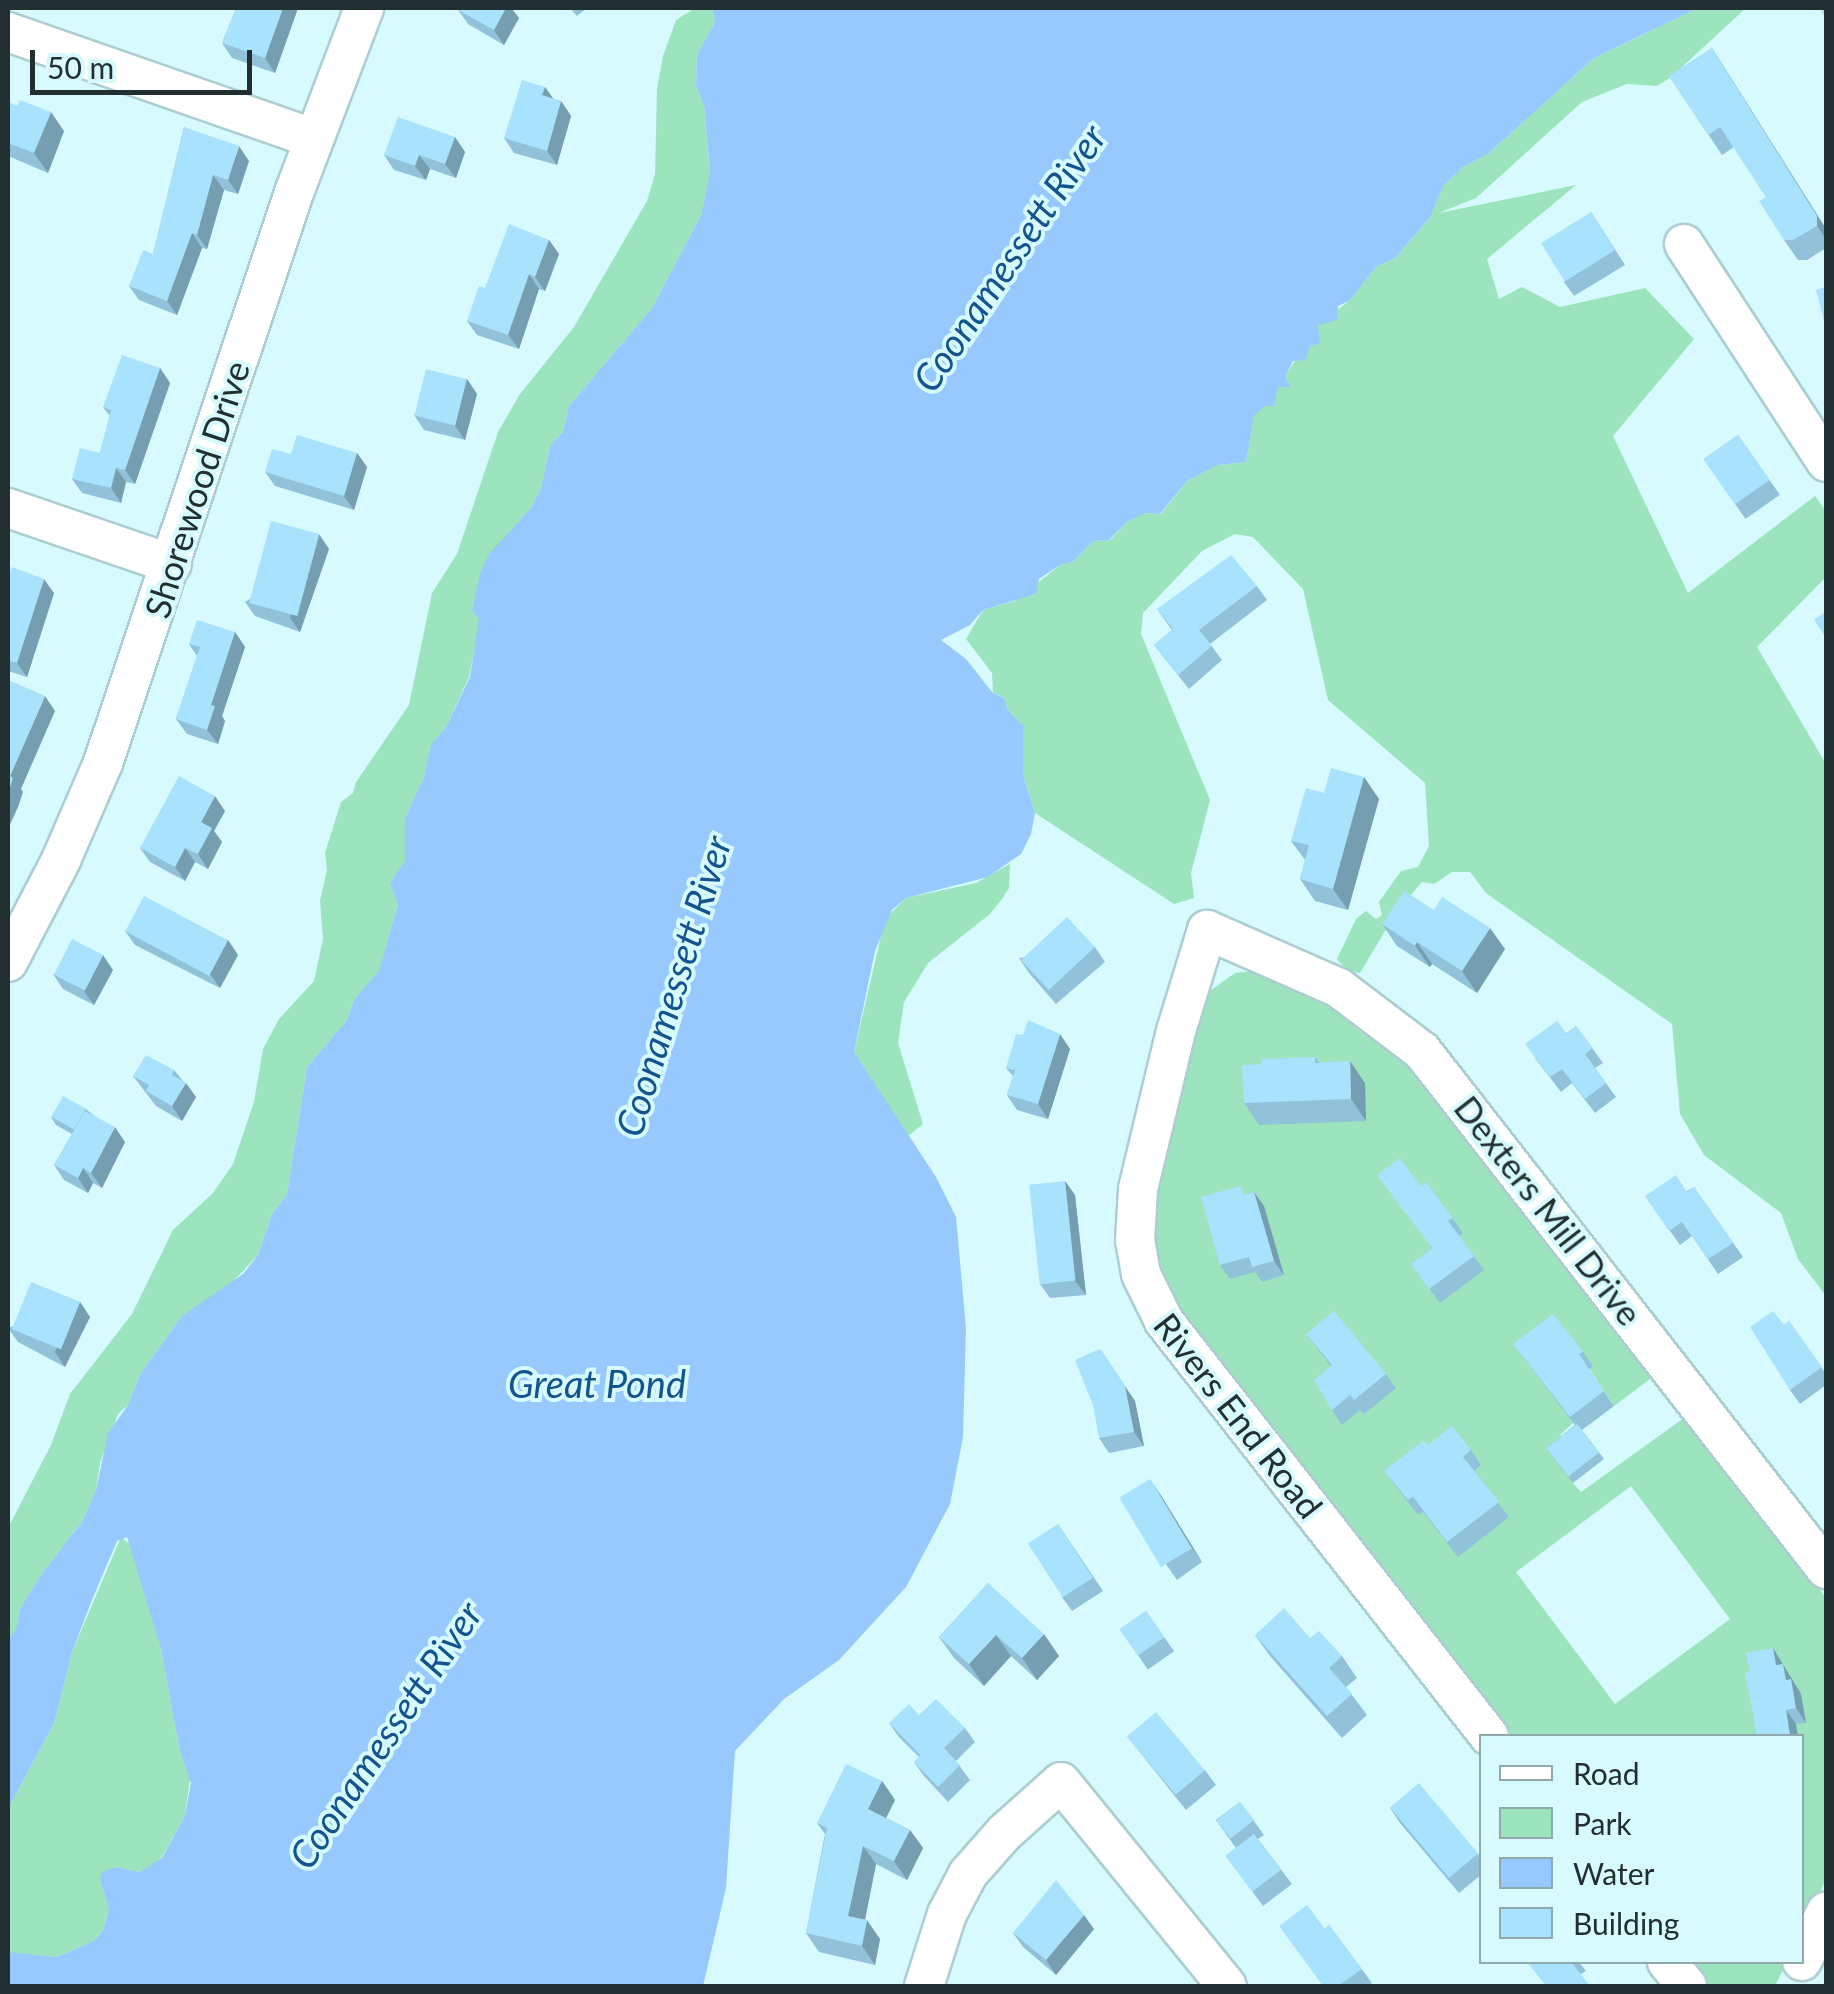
<!DOCTYPE html>
<html>
<head>
<meta charset="utf-8">
<style>
  body { margin:0 }
  #map { position:relative; width:1834px; height:1994px; overflow:hidden; background:#d7faff; font-family:Lato,sans-serif }
  div>[style] { position:absolute }
  .green>* { inset:0; background:#9be4bd }
  .water>* { inset:0; background:#97c8fe }
  .roads { filter:drop-shadow(2px 0 #acced2) drop-shadow(-2px 0 #acced2) drop-shadow(0 2px #acced2) drop-shadow(0 -2px #acced2) }
  .minor>* { height:38px; margin:-19px; padding:0 19px; transform-origin:19px; border-radius:19px; background:#fff }
  .wall>* { inset:0; background:#91c2da; transform-origin:0 0 }
  .shaded-wall>* { inset:0; background:#769eb1 }
  .building>* { inset:0; background:#a9e2fd; transform-origin:0 0 }
  span { translate:-50% -50%; white-space:nowrap; text-align:center; line-height:1.15; -webkit-text-stroke:8px #d7faff; paint-order:stroke }
  .street-label { font-size:35px; color:#222f31 }
  .water-label { font-size:38px; color:#13548f; font-style:italic }
  .frame { position:absolute; inset:0; border:10px solid #222f31; pointer-events:none }
  .legend { position:absolute; left:1479px; top:1734px; width:325px; height:230px; box-sizing:border-box; background:#d7faff; border:2px solid #8fa9ad; margin:0; padding:12px 18px; list-style:none; font-size:30px; color:#222f31 }
  .legend li { display:flex; align-items:center; gap:20px; height:50px }
  .legend b { width:50px; border:2px solid #8fa9ad }
  .scale { position:absolute; left:30px; top:50px; width:222px; height:45px; box-sizing:border-box; border:5px solid #222f31; border-top:0; padding-left:12px; font-size:30px; line-height:35px; white-space:nowrap; color:#222f31; -webkit-text-stroke:8px #d7faff; paint-order:stroke }
</style>
</head>
<body>
<div id="map">
  <div class="green">
    <div style="clip-path:polygon(695px 8px,712px 8px,715px 22px,697px 55px,696px 86px,704px 105px,710px 172px,701px 215px,652px 308px,569px 406px,563px 432px,550px 446px,541px 488px,531px 508px,496px 547px,469px 677px,446px 727px,431px 746px,424px 777px,405px 818px,405px 861px,391px 883px,398px 904px,379px 972px,354px 1000px,347px 1020px,307px 1067px,287px 1195px,272px 1214px,258px 1255px,223px 1292px,182px 1316px,140px 1374px,128px 1405px,118px 1414px,100px 1463px,96px 1492px,82px 1522px,45px 1569px,20px 1608px,16px 1630px,8px 1640px,8px 1528px,51px 1445px,70px 1394px,132px 1314px,173px 1230px,213px 1193px,233px 1164px,254px 1102px,263px 1049px,279px 1019px,314px 981px,323px 939px,320px 901px,327px 870px,325px 853px,341px 802px,353px 793px,356px 782px,409px 705px,432px 593px,457px 554px,498px 432px,520px 394px,574px 327px,647px 201px,655px 174px,657px 89px,663px 56px,676px 20px)"></div>
    <div style="clip-path:polygon(1698px 8px,1746px 8px,1670px 78px,1657px 86px,1627px 84px,1582px 102px,1476px 198px,1439px 213px,1576px 185px,1487px 259px,1499px 299px,1522px 287px,1560px 307px,1645px 288px,1694px 339px,1613px 436px,1688px 593px,1815px 496px,1826px 511px,1826px 577px,1757px 647px,1826px 764px,1826px 1296px,1798px 1259px,1781px 1213px,1704px 1155px,1680px 1114px,1672px 1024px,1486px 893px,1470px 872px,1452px 872px,1434px 884px,1422px 882px,1397px 911px,1360px 973px,1346px 970px,1337px 959px,1356px 919px,1366px 911px,1376px 919px,1382px 915px,1379px 902px,1401px 871px,1418px 867px,1429px 846px,1425px 783px,1328px 700px,1303px 589px,1253px 537px,1235px 534px,1202px 551px,1143px 613px,1141px 634px,1210px 800px,1191px 873px,1194px 898px,1174px 904px,1035px 813px,1023px 775px,1023px 727px,1008px 710px,1004px 698px,993px 692px,992px 673px,966px 639px,983px 610px,1015px 601px,1060px 565px,1073px 562px,1093px 541px,1110px 540px,1127px 522px,1144px 513px,1161px 514px,1187px 481px,1218px 465px,1246px 462px,1254px 416px,1273px 395px,1318px 325px,1349px 301px,1377px 266px,1394px 259px,1431px 216px,1443px 186px,1463px 167px,1488px 154px,1594px 58px)"></div>
    <div style="clip-path:polygon(1010px 864px,1009px 888px,1002px 899px,990px 914px,928px 963px,904px 1002px,898px 1043px,923px 1124px,908px 1136px,854px 1052px,885px 919px,906px 898px,976px 883px)"></div>
    <div style="clip-path:polygon(evenodd,1264px 970px,1286px 976px,1394px 1045px,1658px 1373px,1614px 1406px,1563px 1328px,1573px 1423px,1560px 1435px,1566px 1442px,1573px 1483px,1581px 1492px,1688px 1415px,1826px 1598px,1826px 1879px,1802px 1932px,1802px 1736px,1506px 1736px,1193px 1340px,1144px 1241px,1189px 1044px,1207px 993px,1235px 973px,1264px 970px,1631px 1486px,1730px 1619px,1615px 1704px,1516px 1572px,1631px 1486px)"></div>
    <div style="clip-path:polygon(121px 1537px,132px 1546px,161px 1649px,179px 1747px,191px 1772px,185px 1815px,162px 1857px,152px 1866px,140px 1872px,117px 1867px,100px 1880px,109px 1909px,103px 1931px,92px 1942px,56px 1957px,19px 1955px,8px 1952px,8px 1809px,55px 1721px,72px 1652px)"></div>
    <div style="clip-path:polygon(1683px 1962px,1787px 1962px,1775px 1986px,1703px 1986px)"></div>
  </div>
  <div class="water">
    <div style="clip-path:polygon(712px 8px,1698px 8px,1594px 58px,1488px 154px,1463px 167px,1443px 186px,1431px 216px,1394px 259px,1377px 266px,1349px 301px,1338px 306px,1337px 320px,1318px 325px,1320px 343px,1310px 346px,1305px 360px,1293px 361px,1285px 377px,1291px 387px,1278px 387px,1274px 406px,1264px 406px,1254px 416px,1246px 462px,1218px 465px,1187px 481px,1160px 514px,1145px 513px,1127px 522px,1109px 540px,1093px 541px,1073px 562px,1060px 565px,1039px 579px,1036px 594px,983px 610px,970px 625px,941px 640px,966px 659px,992px 692px,1004px 698px,1008px 710px,1023px 726px,1023px 775px,1035px 813px,1031px 834px,1021px 854px,988px 877px,906px 898px,892px 910px,875px 951px,854px 1052px,936px 1177px,956px 1217px,966px 1328px,963px 1437px,950px 1504px,906px 1587px,839px 1660px,784px 1699px,735px 1751px,726px 1888px,703px 1986px,8px 1986px,8px 1952px,56px 1957px,92px 1942px,103px 1931px,109px 1909px,100px 1880px,102px 1872px,117px 1867px,140px 1872px,162px 1858px,185px 1815px,191px 1783px,179px 1747px,161px 1649px,127px 1537px,117px 1541px,92px 1600px,72px 1652px,55px 1721px,8px 1809px,8px 1640px,16px 1629px,20px 1608px,45px 1569px,82px 1522px,96px 1491px,108px 1433px,128px 1405px,140px 1374px,182px 1316px,243px 1274px,258px 1255px,272px 1214px,287px 1195px,307px 1067px,347px 1020px,354px 1000px,379px 971px,398px 904px,390px 883px,405px 861px,405px 818px,424px 777px,431px 745px,446px 727px,470px 677px,479px 619px,472px 611px,480px 574px,489px 554px,531px 508px,541px 488px,550px 446px,563px 432px,569px 406px,652px 308px,701px 215px,710px 172px,704px 105px,696px 86px,697px 55px,715px 22px)"></div>
  </div>
  <div class="roads">
    <div class="minor">
      <div style="left:8px;top:32px;width:323px;rotate:19.2deg"></div>
      <div style="left:1684px;top:244px;width:260px;rotate:56.9deg"></div>
      <div style="left:8px;top:508px;width:173px;rotate:18.9deg"></div>
      <div style="left:8px;top:962px;width:115px;rotate:-62.5deg"></div>
      <div style="left:61px;top:860px;width:106px;rotate:-66.6deg"></div>
      <div style="left:103px;top:763px;width:604px;rotate:-71.48deg"></div>
      <div style="left:295px;top:190px;width:195px;rotate:-69.2deg"></div>
      <div style="left:1489px;top:1736px;width:527px;rotate:-128.07deg"></div>
      <div style="left:1164px;top:1321px;width:52px;rotate:-116.1deg"></div>
      <div style="left:1141px;top:1274px;width:34px;rotate:-100deg"></div>
      <div style="left:1135px;top:1241px;width:52px;rotate:-86.7deg"></div>
      <div style="left:1138px;top:1189px;width:163px;rotate:-76.5deg"></div>
      <div style="left:1176px;top:1031px;width:106px;rotate:-72.9deg"></div>
      <div style="left:1207px;top:930px;width:144px;rotate:23.7deg"></div>
      <div style="left:1339px;top:988px;width:104px;rotate:37.2deg"></div>
      <div style="left:1422px;top:1051px;width:657px;rotate:52.05deg"></div>
      <div style="left:1802px;top:1961px;width:55px;rotate:-63.9deg"></div>
      <div style="left:1667px;top:1962px;width:31px;rotate:50deg"></div>
      <div style="left:924px;top:1986px;width:76px;rotate:-72.3deg"></div>
      <div style="left:947px;top:1914px;width:45px;rotate:-62.3deg"></div>
      <div style="left:968px;top:1874px;width:55px;rotate:-48.7deg"></div>
      <div style="left:1004px;top:1833px;width:76px;rotate:-41.8deg"></div>
      <div style="left:1061px;top:1782px;width:263px;rotate:50.9deg"></div>
    </div>
  </div>
  <div class="wall">
    <div style="clip-path:polygon(236px 8px,298px 8px,275px 73px,232px 58px,222px 43px)"></div>
    <div style="clip-path:polygon(460px 8px,511px 8px,519px 18px,504px 45px,468px 24px,458px 10px)"></div>
    <div style="clip-path:polygon(570px 8px,587px 8px,577px 16px)"></div>
    <div style="clip-path:polygon(1712px 48px,1826px 229px,1826px 248px,1807px 260px,1798px 260px,1784px 240px,1766px 197px,1734px 147px,1722px 155px,1669px 76px)"></div>
    <div style="clip-path:polygon(545px 87px,553px 99px,561px 101px,571px 116px,557px 165px,514px 153px,504px 138px)"></div>
    <div style="clip-path:polygon(8px 102px,64px 131px,48px 173px,8px 156px)"></div>
    <div style="clip-path:polygon(184px 127px,249px 161px,238px 194px,224px 190px,207px 249px,202px 248px,177px 315px,139px 300px,129px 286px,153px 254px)"></div>
    <div style="clip-path:polygon(455px 137px,465px 152px,456px 178px,430px 169px,426px 180px,394px 170px,384px 155px)"></div>
    <div style="clip-path:polygon(1591px 212px,1625px 265px,1574px 296px,1564px 282px)"></div>
    <div style="clip-path:polygon(549px 240px,559px 254px,545px 291px,539px 289px,519px 349px,477px 335px,467px 321px,485px 288px)"></div>
    <div style="clip-path:polygon(160px 368px,170px 383px,135px 484px,126px 482px,121px 503px,82px 493px,72px 479px,100px 453px,110px 416px,103px 407px)"></div>
    <div style="clip-path:polygon(467px 379px,477px 394px,465px 440px,424px 430px,414px 415px)"></div>
    <div style="left:1738px;top:435px;width:73px;height:42px;rotate:55deg"></div>
    <div style="clip-path:polygon(357px 453px,367px 467px,354px 510px,275px 486px,265px 472px)"></div>
    <div style="clip-path:polygon(329px 549px,300px 632px,255px 616px,245px 602px)"></div>
    <div style="clip-path:polygon(8px 579px,54px 593px,27px 677px,8px 671px)"></div>
    <div style="clip-path:polygon(1257px 586px,1267px 600px,1210px 644px,1222px 660px,1189px 689px,1154px 645px,1172px 630px,1157px 609px)"></div>
    <div style="clip-path:polygon(235px 632px,245px 647px,222px 716px,225px 721px,218px 744px,187px 734px,176px 719px,197px 656px,189px 644px)"></div>
    <div style="clip-path:polygon(1364px 777px,1379px 799px,1348px 910px,1315px 901px,1300px 879px,1305px 860px,1291px 841px,1324px 793px)"></div>
    <div style="clip-path:polygon(225px 811px,214px 831px,222px 842px,208px 869px,195px 862px,185px 881px,150px 862px,140px 848px)"></div>
    <div style="clip-path:polygon(1434px 910px,1505px 949px,1477px 993px,1432px 964px,1430px 967px,1397px 946px,1382px 924px)"></div>
    <div style="clip-path:polygon(125px 931px,228px 940px,238px 955px,220px 988px,135px 945px)"></div>
    <div style="clip-path:polygon(1095px 947px,1105px 962px,1056px 1004px,1029px 973px,1019px 958px)"></div>
    <div style="clip-path:polygon(113px 970px,94px 1005px,63px 989px,53px 974px)"></div>
    <div style="clip-path:polygon(1576px 1026px,1603px 1063px,1595px 1068px,1616px 1097px,1595px 1113px,1572px 1083px,1561px 1092px,1535px 1058px)"></div>
    <div style="clip-path:polygon(1070px 1049px,1048px 1119px,1017px 1110px,1007px 1095px,1013px 1076px,1006px 1068px)"></div>
    <div style="clip-path:polygon(1315px 1057px,1319px 1063px,1365px 1083px,1366px 1121px,1259px 1125px,1244px 1103px,1262px 1064px)"></div>
    <div style="clip-path:polygon(174px 1070px,196px 1097px,182px 1121px,156px 1106px,133px 1076px)"></div>
    <div style="clip-path:polygon(86px 1109px,125px 1142px,102px 1188px,93px 1183px,88px 1193px,64px 1180px,54px 1165px,72px 1134px,56px 1125px,51px 1117px)"></div>
    <div style="clip-path:polygon(1065px 1181px,1075px 1195px,1086px 1295px,1050px 1298px,1040px 1284px)"></div>
    <div style="clip-path:polygon(1426px 1182px,1463px 1233px,1459px 1236px,1484px 1270px,1440px 1303px,1411px 1264px,1431px 1249px,1421px 1186px)"></div>
    <div style="clip-path:polygon(1694px 1187px,1743px 1257px,1718px 1274px,1692px 1236px,1680px 1245px,1645px 1196px,1687px 1191px)"></div>
    <div style="clip-path:polygon(1254px 1192px,1264px 1206px,1284px 1275px,1262px 1282px,1255px 1272px,1230px 1279px,1220px 1265px,1246px 1194px)"></div>
    <div style="clip-path:polygon(80px 1302px,90px 1317px,65px 1367px,18px 1342px,8px 1328px)"></div>
    <div style="clip-path:polygon(1789px 1321px,1826px 1374px,1826px 1385px,1800px 1404px,1790px 1390px,1784px 1325px)"></div>
    <div style="clip-path:polygon(1306px 1334px,1386px 1374px,1396px 1388px,1364px 1414px,1360px 1410px,1342px 1425px,1332px 1410px,1331px 1366px)"></div>
    <div style="clip-path:polygon(1513px 1344px,1583px 1352px,1593px 1366px,1589px 1369px,1614px 1406px,1582px 1430px,1604px 1459px,1573px 1483px,1546px 1448px,1575px 1425px)"></div>
    <div style="clip-path:polygon(1135px 1401px,1144px 1446px,1109px 1453px,1099px 1438px)"></div>
    <div style="clip-path:polygon(1428px 1445px,1471px 1450px,1481px 1465px,1474px 1471px,1509px 1517px,1458px 1557px,1423px 1512px,1418px 1515px,1384px 1471px)"></div>
    <div style="clip-path:polygon(1160px 1494px,1202px 1562px,1177px 1580px,1121px 1500px)"></div>
    <div style="clip-path:polygon(1058px 1524px,1103px 1591px,1072px 1611px,1062px 1597px)"></div>
    <div style="clip-path:polygon(988px 1583px,1059px 1656px,1037px 1680px,1011px 1656px,984px 1686px,954px 1658px,939px 1637px)"></div>
    <div style="left:1146px;top:1611px;width:49px;height:32px;rotate:55deg"></div>
    <div style="clip-path:polygon(1255px 1635px,1310px 1638px,1342px 1656px,1357px 1678px,1346px 1687px,1367px 1715px,1342px 1738px,1270px 1656px)"></div>
    <div style="clip-path:polygon(1773px 1648px,1801px 1694px,1806px 1723px,1796px 1724px,1750px 1672px)"></div>
    <div style="clip-path:polygon(919px 1715px,965px 1728px,975px 1742px,956px 1761px,970px 1780px,948px 1802px,924px 1776px,914px 1762px,919px 1757px,899px 1737px,889px 1723px)"></div>
    <div style="clip-path:polygon(1127px 1736px,1205px 1770px,1216px 1785px,1186px 1810px)"></div>
    <div style="clip-path:polygon(882px 1781px,895px 1800px,886px 1818px,910px 1830px,923px 1848px,907px 1880px,876px 1864px,865px 1919px,880px 1939px,875px 1965px,819px 1952px,806px 1933px,825px 1834px,817px 1823px)"></div>
    <div style="clip-path:polygon(1240px 1802px,1264px 1835px,1258px 1839px,1292px 1884px,1263px 1906px,1226px 1856px,1236px 1848px,1216px 1820px)"></div>
    <div style="clip-path:polygon(1390px 1808px,1478px 1854px,1482px 1859px,1482px 1874px,1459px 1893px,1400px 1823px)"></div>
    <div style="clip-path:polygon(1329px 1925px,1372px 1983px,1367px 1986px,1323px 1986px,1325px 1929px)"></div>
    <div style="clip-path:polygon(1094px 1929px,1056px 1975px,1023px 1947px,1013px 1933px)"></div>
    <div style="clip-path:polygon(1527px 1962px,1579px 1962px,1586px 1971px,1581px 1974px)"></div>
  </div>
  <div class="shaded-wall">
    <div style="clip-path:polygon(283px 8px,298px 8px,275px 73px,265px 58px)"></div>
    <div style="clip-path:polygon(506px 8px,511px 8px,519px 18px,504px 45px,494px 30px)"></div>
    <div style="clip-path:polygon(1712px 48px,1826px 229px,1826px 239px,1817px 226px)"></div>
    <div style="clip-path:polygon(545px 87px,555px 101px,542px 95px)"></div>
    <div style="clip-path:polygon(561px 101px,571px 116px,557px 165px,547px 151px)"></div>
    <div style="clip-path:polygon(51px 112px,64px 131px,48px 173px,34px 153px)"></div>
    <div style="clip-path:polygon(455px 137px,465px 152px,456px 178px,445px 164px)"></div>
    <div style="clip-path:polygon(239px 146px,249px 161px,238px 194px,228px 180px)"></div>
    <div style="clip-path:polygon(419px 155px,430px 169px,426px 180px,415px 166px)"></div>
    <div style="clip-path:polygon(213px 175px,224px 190px,207px 249px,197px 235px)"></div>
    <div style="clip-path:polygon(192px 233px,202px 248px,177px 315px,167px 301px)"></div>
    <div style="clip-path:polygon(549px 240px,559px 254px,545px 291px,535px 277px)"></div>
    <div style="clip-path:polygon(529px 274px,539px 289px,519px 349px,508px 335px)"></div>
    <div style="clip-path:polygon(160px 368px,170px 383px,135px 484px,125px 470px)"></div>
    <div style="clip-path:polygon(467px 379px,477px 394px,465px 440px,455px 426px)"></div>
    <div style="clip-path:polygon(357px 453px,367px 467px,354px 510px,344px 496px)"></div>
    <div style="clip-path:polygon(116px 468px,126px 482px,121px 503px,111px 488px)"></div>
    <div style="clip-path:polygon(319px 534px,329px 549px,300px 632px,290px 618px)"></div>
    <div style="clip-path:polygon(44px 579px,54px 593px,27px 677px,17px 663px)"></div>
    <div style="clip-path:polygon(235px 632px,245px 647px,222px 716px,225px 721px,218px 744px,207px 730px,211px 705px)"></div>
    <div style="clip-path:polygon(45px 696px,55px 711px,21px 789px,23px 792px,18px 807px,8px 829px,8px 794px,10px 776px)"></div>
    <div style="clip-path:polygon(1364px 777px,1379px 799px,1348px 910px,1333px 889px)"></div>
    <div style="clip-path:polygon(215px 796px,225px 811px,214px 831px,222px 842px,208px 869px,198px 854px,201px 822px)"></div>
    <div style="clip-path:polygon(185px 848px,195px 862px,185px 881px,175px 867px)"></div>
    <div style="clip-path:polygon(1490px 928px,1505px 949px,1477px 993px,1462px 971px)"></div>
    <div style="clip-path:polygon(228px 940px,238px 955px,220px 988px,210px 974px)"></div>
    <div style="clip-path:polygon(1417px 942px,1432px 964px,1430px 967px,1415px 946px)"></div>
    <div style="clip-path:polygon(103px 955px,113px 970px,94px 1005px,84px 991px)"></div>
    <div style="clip-path:polygon(1060px 1034px,1070px 1049px,1048px 1119px,1038px 1104px)"></div>
    <div style="clip-path:polygon(1350px 1061px,1365px 1083px,1366px 1121px,1351px 1099px)"></div>
    <div style="clip-path:polygon(186px 1083px,196px 1097px,182px 1121px,172px 1106px)"></div>
    <div style="clip-path:polygon(115px 1127px,125px 1142px,102px 1188px,91px 1173px)"></div>
    <div style="clip-path:polygon(83px 1168px,93px 1183px,88px 1193px,78px 1178px)"></div>
    <div style="clip-path:polygon(1065px 1181px,1075px 1195px,1086px 1295px,1075px 1281px)"></div>
    <div style="clip-path:polygon(1254px 1192px,1264px 1206px,1284px 1275px,1274px 1261px)"></div>
    <div style="clip-path:polygon(80px 1302px,90px 1317px,65px 1367px,55px 1352px)"></div>
    <div style="clip-path:polygon(1100px 1349px,1135px 1401px,1144px 1446px,1134px 1432px)"></div>
    <div style="clip-path:polygon(1150px 1479px,1160px 1494px,1202px 1562px,1192px 1548px)"></div>
    <div style="clip-path:polygon(1044px 1634px,1059px 1656px,1037px 1680px,1022px 1658px)"></div>
    <div style="clip-path:polygon(996px 1635px,1011px 1656px,984px 1686px,969px 1664px)"></div>
    <div style="clip-path:polygon(1773px 1648px,1801px 1694px,1806px 1723px,1796px 1708px,1776px 1665px)"></div>
    <div style="clip-path:polygon(1786px 1710px,1796px 1724px,1798px 1736px,1790px 1736px)"></div>
    <div style="clip-path:polygon(882px 1781px,895px 1800px,881px 1828px,868px 1809px)"></div>
    <div style="clip-path:polygon(910px 1830px,923px 1848px,907px 1880px,894px 1861px)"></div>
    <div style="clip-path:polygon(863px 1846px,876px 1864px,862px 1935px,848px 1916px)"></div>
    <div style="clip-path:polygon(1084px 1915px,1094px 1929px,1056px 1975px,1046px 1960px)"></div>
    <div style="clip-path:polygon(867px 1920px,880px 1939px,875px 1965px,862px 1946px)"></div>
  </div>
  <div class="building">
    <div style="clip-path:polygon(236px 8px,283px 8px,265px 58px,222px 43px)"></div>
    <div style="clip-path:polygon(460px 8px,506px 8px,494px 30px,458px 10px)"></div>
    <div style="clip-path:polygon(1825px 8px,1826px 8px,1826px 18px,1821px 11px)"></div>
    <div style="clip-path:polygon(1712px 48px,1817px 216px,1817px 226px,1793px 240px,1784px 240px,1759px 201px,1766px 197px,1720px 127px,1708px 135px,1669px 76px)"></div>
    <div style="clip-path:polygon(522px 80px,545px 87px,542px 95px,561px 101px,547px 151px,504px 138px)"></div>
    <div style="clip-path:polygon(20px 100px,51px 112px,34px 153px,8px 143px,8px 102px,17px 106px)"></div>
    <div style="clip-path:polygon(398px 117px,455px 137px,445px 164px,419px 155px,415px 166px,384px 155px)"></div>
    <div style="clip-path:polygon(184px 127px,239px 146px,228px 180px,213px 175px,197px 235px,192px 233px,167px 301px,129px 286px,143px 250px,153px 254px)"></div>
    <div style="left:1591px;top:212px;width:45px;height:59px;rotate:58deg"></div>
    <div style="clip-path:polygon(509px 224px,549px 240px,535px 277px,529px 274px,508px 335px,467px 321px,479px 286px,485px 288px)"></div>
    <div style="clip-path:polygon(1826px 287px,1826px 329px,1816px 290px)"></div>
    <div style="clip-path:polygon(122px 355px,160px 368px,125px 470px,116px 468px,111px 488px,72px 479px,80px 448px,100px 453px,111px 410px,103px 407px)"></div>
    <div style="left:426px;top:369px;width:42px;height:48px;rotate:14deg"></div>
    <div style="clip-path:polygon(297px 435px,357px 453px,344px 496px,265px 472px,272px 449px,291px 454px)"></div>
    <div style="left:1738px;top:435px;width:55px;height:42px;rotate:55deg"></div>
    <div style="left:271px;top:521px;width:50px;height:85px;rotate:15deg"></div>
    <div style="clip-path:polygon(1231px 555px,1257px 586px,1199px 630px,1212px 646px,1178px 675px,1154px 645px,1173px 629px,1157px 609px)"></div>
    <div style="clip-path:polygon(12px 567px,44px 579px,17px 663px,8px 660px,8px 579px)"></div>
    <div style="clip-path:polygon(1826px 611px,1826px 638px,1814px 620px)"></div>
    <div style="clip-path:polygon(197px 620px,235px 632px,211px 705px,215px 706px,207px 730px,176px 719px,200px 647px,189px 644px)"></div>
    <div style="clip-path:polygon(8px 680px,45px 696px,10px 776px,13px 778px,8px 794px)"></div>
    <div style="clip-path:polygon(1331px 768px,1364px 777px,1333px 889px,1300px 879px,1309px 845px,1291px 841px,1306px 788px,1324px 793px)"></div>
    <div style="clip-path:polygon(179px 776px,215px 796px,201px 822px,212px 828px,198px 854px,185px 848px,175px 867px,140px 848px)"></div>
    <div style="clip-path:polygon(1404px 891px,1434px 910px,1442px 897px,1490px 928px,1462px 971px,1417px 942px,1415px 946px,1382px 924px)"></div>
    <div style="left:144px;top:896px;width:95px;height:40px;rotate:28deg"></div>
    <div style="left:1067px;top:917px;width:41px;height:63px;rotate:47deg"></div>
    <div style="left:72px;top:939px;width:35px;height:40px;rotate:27deg"></div>
    <div style="clip-path:polygon(1028px 1020px,1060px 1034px,1038px 1104px,1007px 1095px,1015px 1070px,1006px 1068px,1016px 1034px,1023px 1035px)"></div>
    <div style="clip-path:polygon(1557px 1021px,1567px 1034px,1576px 1026px,1593px 1048px,1585px 1054px,1606px 1083px,1585px 1099px,1562px 1069px,1550px 1077px,1525px 1044px)"></div>
    <div style="clip-path:polygon(146px 1055px,174px 1070px,172px 1075px,186px 1083px,172px 1106px,146px 1091px,149px 1085px,133px 1076px)"></div>
    <div style="clip-path:polygon(1315px 1057px,1315px 1063px,1350px 1061px,1351px 1099px,1244px 1103px,1242px 1065px,1262px 1064px,1262px 1059px)"></div>
    <div style="left:63px;top:1096px;width:26px;height:24px;rotate:29deg"></div>
    <div style="clip-path:polygon(85px 1111px,115px 1127px,91px 1173px,83px 1168px,78px 1178px,54px 1165px)"></div>
    <div style="clip-path:polygon(1400px 1158px,1421px 1186px,1426px 1182px,1453px 1218px,1448px 1221px,1474px 1256px,1429px 1289px,1411px 1264px,1432px 1248px,1377px 1175px)"></div>
    <div style="clip-path:polygon(1676px 1175px,1687px 1192px,1694px 1187px,1733px 1243px,1708px 1259px,1682px 1222px,1669px 1231px,1645px 1196px)"></div>
    <div style="left:1065px;top:1181px;width:100px;height:36px;rotate:84deg"></div>
    <div style="clip-path:polygon(1241px 1186px,1243px 1195px,1254px 1192px,1274px 1261px,1252px 1267px,1249px 1257px,1220px 1265px,1201px 1197px)"></div>
    <div style="left:31px;top:1282px;width:53px;height:51px;rotate:22deg"></div>
    <div style="clip-path:polygon(1334px 1311px,1386px 1374px,1354px 1400px,1350px 1395px,1332px 1410px,1314px 1380px,1332px 1365px,1306px 1334px)"></div>
    <div style="clip-path:polygon(1773px 1311px,1784px 1325px,1789px 1321px,1822px 1367px,1790px 1390px,1750px 1327px)"></div>
    <div style="clip-path:polygon(1553px 1314px,1583px 1352px,1579px 1354px,1604px 1391px,1570px 1417px,1513px 1344px)"></div>
    <div style="clip-path:polygon(1100px 1349px,1125px 1386px,1134px 1432px,1099px 1438px,1093px 1405px,1075px 1360px)"></div>
    <div style="left:1577px;top:1424px;width:36px;height:39px;rotate:52deg"></div>
    <div style="clip-path:polygon(1452px 1426px,1471px 1450px,1463px 1457px,1499px 1502px,1447px 1542px,1413px 1497px,1408px 1500px,1384px 1471px,1424px 1440px,1428px 1445px)"></div>
    <div style="left:1150px;top:1479px;width:81px;height:36px;rotate:59deg"></div>
    <div style="left:1058px;top:1524px;width:64px;height:36px;rotate:57deg"></div>
    <div style="clip-path:polygon(988px 1583px,1044px 1634px,1022px 1658px,996px 1635px,969px 1664px,939px 1637px)"></div>
    <div style="clip-path:polygon(1284px 1608px,1310px 1638px,1319px 1631px,1342px 1656px,1329px 1668px,1352px 1694px,1327px 1716px,1255px 1635px)"></div>
    <div style="left:1146px;top:1611px;width:32px;height:32px;rotate:55deg"></div>
    <div style="clip-path:polygon(1773px 1648px,1776px 1665px,1783px 1664px,1786px 1680px,1791px 1679px,1796px 1708px,1786px 1710px,1790px 1736px,1757px 1736px,1745px 1672px,1750px 1672px,1746px 1653px)"></div>
    <div style="clip-path:polygon(936px 1699px,965px 1728px,944px 1748px,960px 1765px,938px 1787px,914px 1762px,920px 1755px,889px 1723px,909px 1704px,919px 1715px)"></div>
    <div style="left:1156px;top:1712px;width:76px;height:38px;rotate:50deg"></div>
    <div style="clip-path:polygon(846px 1764px,882px 1781px,868px 1809px,910px 1830px,894px 1861px,863px 1846px,848px 1916px,867px 1920px,862px 1946px,806px 1933px,827px 1828px,817px 1823px)"></div>
    <div style="left:1419px;top:1783px;width:92px;height:38px;rotate:50deg"></div>
    <div style="left:1240px;top:1802px;width:23px;height:30px;rotate:52deg"></div>
    <div style="left:1254px;top:1834px;width:45px;height:36px;rotate:53deg"></div>
    <div style="clip-path:polygon(1056px 1880px,1084px 1915px,1046px 1960px,1013px 1933px)"></div>
    <div style="clip-path:polygon(1307px 1905px,1325px 1929px,1329px 1925px,1362px 1969px,1338px 1986px,1323px 1986px,1279px 1926px)"></div>
    <div style="clip-path:polygon(1527px 1962px,1571px 1962px,1590px 1986px,1546px 1986px)"></div>
  </div>
  <div class="street-label">
    <span style="left:196px;top:489px;rotate:-72deg">Shorewood Drive</span>
    <span style="left:1549px;top:1210px;rotate:52deg">Dexters Mill Drive</span>
    <span style="left:1239px;top:1415px;rotate:52deg">Rivers End Road</span>
  </div>
  <div class="water-label">
    <span style="left:1009px;top:258px;rotate:-56deg">Coonamessett River</span>
    <span style="left:673px;top:986px;rotate:-73deg">Coonamessett River</span>
    <span style="left:597px;top:1384px">Great Pond</span>
    <span style="left:385px;top:1735px;rotate:-56deg">Coonamessett River</span>
  </div>
  <div class="frame"></div>
  <ul class="legend">
  <li><b style="height:12px;background:#fff"></b>Road</li>
  <li><b style="height:28px;background:#9be4bd"></b>Park</li>
  <li><b style="height:28px;background:#97c8fe"></b>Water</li>
  <li><b style="height:28px;background:#a9e2fd"></b>Building</li>
  </ul>
  <div class="scale">50 m</div>
</div>
</body>
</html>
